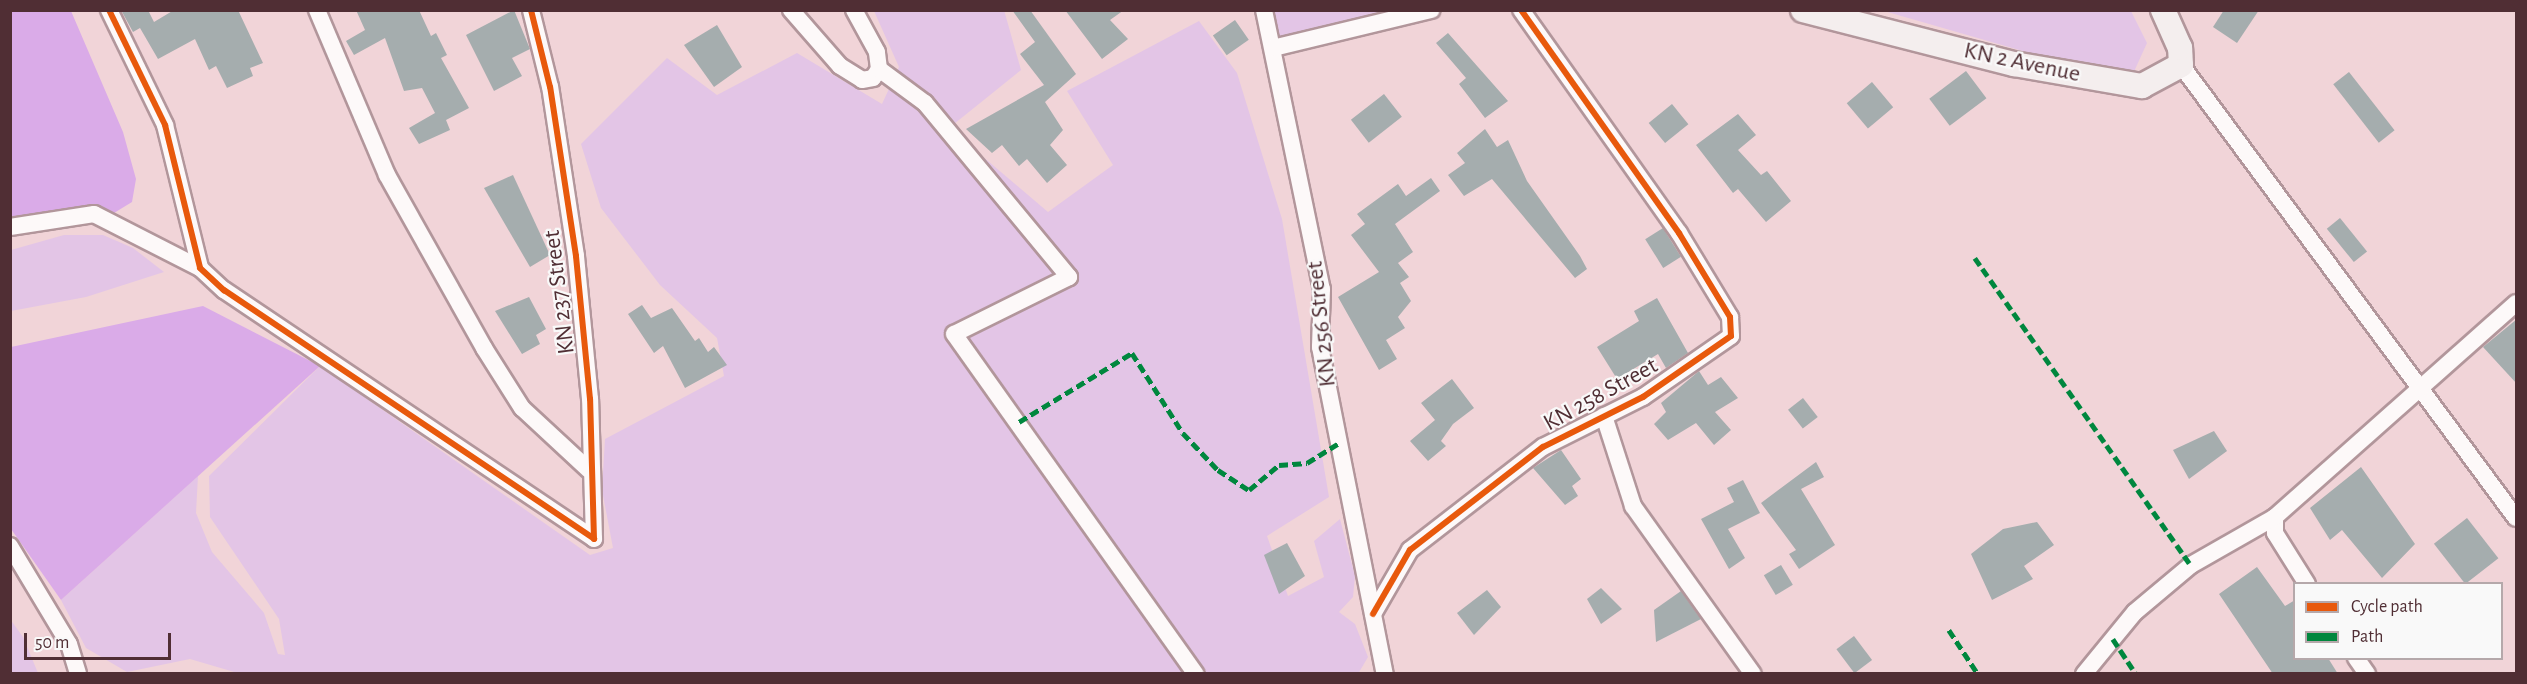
<!DOCTYPE html>
<html>
<head>
<meta charset="utf-8">
<style>
  body { margin:0 }
  #map { position:relative; width:2527px; height:684px; overflow:hidden; background:#f1d4d8; font-family:"Alegreya Sans",sans-serif }
  div>[style] { position:absolute }
  .green>* { inset:0; background:#e3c5e6 }
  .forest>* { inset:0; background:#daabe8 }
  .building>* { inset:0; background:#a5adae; transform-origin:0 0 }
  .roads { filter:drop-shadow(2px 0 #b2969b) drop-shadow(-2px 0 #b2969b) drop-shadow(0 2px #b2969b) drop-shadow(0 -2px #b2969b) }
  .minor>* { height:16px; margin:-8px; padding:0 8px; transform-origin:8px; border-radius:8px; background:#fdf9f9 }
  .secondary>* { height:24px; margin:-12px; padding:0 12px; transform-origin:12px; border-radius:12px; background:#f4eeee }
  .quiet>* { height:4.5px; margin-top:-2.25px; transform-origin:0; background:repeating-linear-gradient(90deg,#00873e 0 9px,transparent 0 13.5px) }
  .cycleway>* { height:6px; margin:-3px; padding:0 3px; transform-origin:3px; border-radius:3px; background:#e8590c }
  span { translate:-50% -50%; white-space:nowrap; text-align:center; line-height:1.15; -webkit-text-stroke:4.5px #f9f9f9; paint-order:stroke }
  .street-label { font-size:24px; color:#502e34 }
  .frame { position:absolute; inset:0; border:12px solid #502e34; pointer-events:none }
  .legend { position:absolute; left:2293px; top:582px; width:210px; height:78px; box-sizing:border-box; background:#f9f9f9; border:2px solid #b5a8aa; margin:0; padding:8px 10px; list-style:none; font-size:18px; color:#502e34 }
  .legend li { display:flex; align-items:center; gap:12px; height:30px }
  .legend b { width:30px; border:2px solid #b5a8aa }
  .scale { position:absolute; left:24px; top:633px; width:147px; height:27px; box-sizing:border-box; border:3px solid #502e34; border-top:0; padding-left:8px; font-size:18px; line-height:21px; white-space:nowrap; color:#502e34; -webkit-text-stroke:4px #f9f9f9; paint-order:stroke }
</style>
</head>
<body>
<div id="map">
  <div class="green">
    <div style="clip-path:polygon(1004px 10px,1021px 70px,949px 128px,1048px 212px,1113px 165px,1067px 91px,1199px 21px,1237px 73px,1282px 219px,1329px 497px,1267px 536px,1288px 596px,1324px 577px,1314px 541px,1340px 519px,1355px 576px,1353px 597px,1339px 612px,1355px 624px,1368px 657px,1358px 674px,241px 674px,190px 659px,127px 672px,86px 648px,61px 600px,198px 476px,196px 513px,212px 552px,264px 613px,278px 654px,285px 655px,279px 619px,210px 517px,209px 476px,320px 366px,590px 555px,613px 548px,602px 490px,605px 439px,724px 376px,717px 338px,660px 285px,601px 208px,581px 144px,667px 58px,717px 95px,797px 53px,882px 104px,899px 67px,874px 11px)"></div>
    <div style="clip-path:polygon(1273px 10px,1397px 11px,1281px 41px)"></div>
    <div style="clip-path:polygon(1884px 11px,2131px 11px,2147px 43px,2132px 76px,2071px 65px)"></div>
    <div style="clip-path:polygon(64px 235px,103px 235px,133px 248px,164px 272px,86px 297px,11px 311px,11px 250px)"></div>
    <div style="clip-path:polygon(10px 619px,23px 637px,38px 673px,11px 673px)"></div>
  </div>
  <div class="forest">
    <div style="clip-path:polygon(11px 10px,71px 11px,123px 132px,136px 179px,132px 202px,114px 213px,94px 205px,11px 218px)"></div>
    <div style="clip-path:polygon(203px 306px,320px 366px,61px 600px,11px 529px,11px 347px)"></div>
  </div>
  <div class="building">
    <div style="clip-path:polygon(121px 10px,148px 10px,154px 22px,174px 10px,238px 10px,263px 63px,250px 68px,253px 76px,227px 88px,216px 66px,209px 70px,195px 39px,158px 59px,140px 28px,133px 32px)"></div>
    <div style="clip-path:polygon(356px 10px,419px 10px,431px 36px,436px 33px,447px 55px,441px 58px,469px 108px,446px 120px,450px 130px,419px 144px,409px 128px,435px 113px,422px 88px,404px 91px,385px 38px,354px 55px,346px 41px,365px 30px)"></div>
    <div style="clip-path:polygon(514px 10px,530px 49px,512px 58px,522px 76px,494px 91px,466px 35px)"></div>
    <div style="clip-path:polygon(1012px 10px,1030px 10px,1076px 74px,1045px 102px,1063px 130px,1050px 145px,1067px 165px,1047px 183px,1027px 159px,1019px 166px,1002px 145px,992px 153px,966px 129px,1044px 85px,1020px 54px,1035px 42px)"></div>
    <div style="clip-path:polygon(1065px 10px,1124px 10px,1110px 20px,1128px 39px,1102px 59px)"></div>
    <div style="clip-path:polygon(2224px 10px,2259px 10px,2237px 43px,2213px 27px)"></div>
    <div style="left:1235px;top:20px;width:24px;height:27px;rotate:55deg"></div>
    <div style="clip-path:polygon(717px 25px,742px 67px,714px 87px,684px 45px)"></div>
    <div style="clip-path:polygon(1448px 33px,1508px 101px,1485px 118px,1459px 84px,1466px 78px,1436px 43px)"></div>
    <div style="left:1966px;top:71px;width:34px;height:46px;rotate:53deg"></div>
    <div style="left:2349px;top:72px;width:74px;height:20px;rotate:52deg"></div>
    <div style="left:1872px;top:82px;width:33px;height:33px;rotate:50deg"></div>
    <div style="left:1384px;top:94px;width:29px;height:42px;rotate:52deg"></div>
    <div style="left:1672px;top:104px;width:26px;height:30px;rotate:51deg"></div>
    <div style="clip-path:polygon(1738px 114px,1756px 135px,1738px 150px,1761px 175px,1767px 171px,1791px 201px,1766px 222px,1738px 189px,1733px 193px,1696px 145px)"></div>
    <div style="clip-path:polygon(1485px 129px,1497px 147px,1508px 140px,1527px 181px,1580px 256px,1587px 269px,1575px 278px,1492px 179px,1464px 196px,1448px 175px,1465px 163px,1457px 153px)"></div>
    <div style="clip-path:polygon(513px 175px,550px 255px,530px 267px,484px 188px)"></div>
    <div style="clip-path:polygon(1431px 178px,1440px 191px,1395px 224px,1413px 252px,1398px 263px,1409px 277px,1400px 283px,1411px 301px,1398px 317px,1405px 328px,1386px 340px,1397px 359px,1379px 370px,1338px 297px,1379px 272px,1351px 235px,1365px 224px,1357px 214px,1398px 184px,1406px 196px)"></div>
    <div style="left:2340px;top:218px;width:43px;height:17px;rotate:51deg"></div>
    <div style="left:1663px;top:228px;width:34px;height:21px;rotate:58deg"></div>
    <div style="clip-path:polygon(529px 297px,546px 329px,536px 335px,540px 344px,522px 354px,495px 311px)"></div>
    <div style="clip-path:polygon(1657px 298px,1688px 353px,1666px 368px,1658px 354px,1617px 379px,1597px 347px,1639px 321px,1634px 311px)"></div>
    <div style="clip-path:polygon(642px 305px,651px 318px,672px 308px,695px 341px,699px 338px,708px 352px,714px 347px,727px 365px,685px 388px,663px 346px,654px 353px,628px 314px)"></div>
    <div style="clip-path:polygon(2517px 319px,2517px 384px,2483px 347px)"></div>
    <div style="clip-path:polygon(1699px 371px,1708px 385px,1721px 377px,1738px 398px,1715px 412px,1731px 430px,1714px 445px,1696px 423px,1668px 440px,1654px 424px,1666px 412px,1661px 403px)"></div>
    <div style="clip-path:polygon(1452px 379px,1474px 408px,1453px 424px,1441px 441px,1446px 446px,1428px 461px,1410px 441px,1435px 420px,1421px 403px)"></div>
    <div style="left:1803px;top:398px;width:24px;height:19px;rotate:52deg"></div>
    <div style="clip-path:polygon(2214px 431px,2227px 451px,2189px 479px,2173px 450px)"></div>
    <div style="clip-path:polygon(1561px 450px,1581px 479px,1572px 486px,1578px 496px,1565px 505px,1533px 468px)"></div>
    <div style="clip-path:polygon(1816px 462px,1824px 477px,1801px 489px,1835px 545px,1799px 569px,1789px 554px,1796px 550px,1761px 503px)"></div>
    <div style="clip-path:polygon(2361px 467px,2415px 544px,2382px 578px,2342px 530px,2330px 540px,2310px 508px)"></div>
    <div style="clip-path:polygon(1743px 480px,1760px 513px,1728px 529px,1745px 558px,1729px 569px,1701px 519px,1734px 502px,1727px 488px)"></div>
    <div style="left:2467px;top:518px;width:51px;height:42px;rotate:52deg"></div>
    <div style="clip-path:polygon(2037px 522px,2054px 545px,2024px 566px,2033px 579px,1992px 600px,1971px 554px,2003px 529px)"></div>
    <div style="clip-path:polygon(1287px 543px,1305px 576px,1279px 594px,1264px 555px)"></div>
    <div style="left:1781px;top:565px;width:23px;height:20px;rotate:59deg"></div>
    <div style="clip-path:polygon(2257px 567px,2285px 606px,2295px 600px,2295px 658px,2328px 658px,2338px 674px,2273px 674px,2219px 594px)"></div>
    <div style="clip-path:polygon(1601px 588px,1622px 609px,1601px 624px,1587px 599px)"></div>
    <div style="clip-path:polygon(1487px 590px,1501px 607px,1474px 635px,1457px 613px)"></div>
    <div style="clip-path:polygon(1681px 591px,1701px 619px,1656px 642px,1654px 610px)"></div>
    <div style="left:1854px;top:636px;width:30px;height:22px;rotate:53deg"></div>
  </div>
  <div class="roads">
    <div class="minor">
      <div style="left:109px;top:10px;width:128px;rotate:64deg"></div>
      <div style="left:165px;top:125px;width:147px;rotate:76.2deg"></div>
      <div style="left:200px;top:268px;width:33px;rotate:43deg"></div>
      <div style="left:224px;top:290px;width:446px;rotate:33.9deg"></div>
      <div style="left:594px;top:539px;width:140px;rotate:-91.6deg"></div>
      <div style="left:590px;top:399px;width:144px;rotate:-95.6deg"></div>
      <div style="left:576px;top:256px;width:171px;rotate:-98.7deg"></div>
      <div style="left:550px;top:87px;width:79px;rotate:-103.9deg"></div>
      <div style="left:317px;top:10px;width:179px;rotate:67deg"></div>
      <div style="left:387px;top:175px;width:198px;rotate:60.7deg"></div>
      <div style="left:484px;top:348px;width:71px;rotate:57.7deg"></div>
      <div style="left:522px;top:408px;width:91px;rotate:42.8deg"></div>
      <div style="left:791px;top:10px;width:74px;rotate:48.8deg"></div>
      <div style="left:840px;top:66px;width:26px;rotate:32deg"></div>
      <div style="left:862px;top:80px;width:11px;rotate:-10deg"></div>
      <div style="left:873px;top:78px;width:11px;rotate:-56deg"></div>
      <div style="left:879px;top:69px;width:17px;rotate:-97deg"></div>
      <div style="left:877px;top:52px;width:48px;rotate:-118.7deg"></div>
      <div style="left:1264px;top:10px;width:285px;rotate:78.3deg"></div>
      <div style="left:1322px;top:289px;width:58px;rotate:92deg"></div>
      <div style="left:1320px;top:347px;width:333px;rotate:78.8deg"></div>
      <div style="left:1273px;top:48px;width:163px;rotate:-13.5deg"></div>
      <div style="left:2181px;top:65px;width:563px;rotate:53.52deg"></div>
      <div style="left:879px;top:69px;width:57px;rotate:36.5deg"></div>
      <div style="left:925px;top:103px;width:226px;rotate:50.4deg"></div>
      <div style="left:1069px;top:277px;width:128px;rotate:153.6deg"></div>
      <div style="left:954px;top:334px;width:417px;rotate:54.6deg"></div>
      <div style="left:10px;top:227px;width:85px;rotate:-8.8deg"></div>
      <div style="left:94px;top:214px;width:119px;rotate:27deg"></div>
      <div style="left:1604px;top:416px;width:95px;rotate:72.1deg"></div>
      <div style="left:1633px;top:506px;width:206px;rotate:54.5deg"></div>
      <div style="left:10px;top:546px;width:114px;rotate:59deg"></div>
      <div style="left:69px;top:644px;width:31px;rotate:73deg"></div>
      <div style="left:2307px;top:584px;width:60px;rotate:-122.1deg"></div>
      <div style="left:2275px;top:533px;width:16px;rotate:-90deg"></div>
      <div style="left:2275px;top:517px;width:322px;rotate:-41.6deg"></div>
      <div style="left:1373px;top:614px;width:74px;rotate:-60deg"></div>
      <div style="left:1410px;top:550px;width:168px;rotate:-37.8deg"></div>
      <div style="left:1543px;top:447px;width:112px;rotate:-26.6deg"></div>
      <div style="left:1643px;top:397px;width:107px;rotate:-34.7deg"></div>
      <div style="left:1731px;top:336px;width:19px;rotate:-93deg"></div>
      <div style="left:1730px;top:317px;width:98px;rotate:-121.3deg"></div>
      <div style="left:1679px;top:233px;width:273px;rotate:-125.3deg"></div>
      <div style="left:2356px;top:658px;width:19px;rotate:55deg"></div>
      <div style="left:2084px;top:674px;width:80px;rotate:-50.6deg"></div>
      <div style="left:2135px;top:612px;width:73px;rotate:-40deg"></div>
      <div style="left:2191px;top:565px;width:97px;rotate:-29.7deg"></div>
    </div>
    <div class="secondary">
      <div style="left:1803px;top:10px;width:218px;rotate:14.4deg"></div>
      <div style="left:2014px;top:64px;width:130px;rotate:9.8deg"></div>
      <div style="left:2142px;top:86px;width:44px;rotate:-28.3deg"></div>
      <div style="left:2181px;top:65px;width:17px;rotate:-93deg"></div>
      <div style="left:2180px;top:48px;width:42px;rotate:-114.1deg"></div>
    </div>
  </div>
  <div class="quiet">
    <div style="left:1975px;top:258px;width:375px;rotate:54.9deg"></div>
    <div style="left:1019px;top:422px;width:132px;rotate:-31.4deg"></div>
    <div style="left:1132px;top:353px;width:95px;rotate:57.5deg"></div>
    <div style="left:1183px;top:433px;width:51px;rotate:46.6deg"></div>
    <div style="left:1218px;top:470px;width:37px;rotate:33deg"></div>
    <div style="left:1249px;top:490px;width:39px;rotate:-40deg"></div>
    <div style="left:1279px;top:465px;width:28px;rotate:-4deg"></div>
    <div style="left:1307px;top:463px;width:36px;rotate:-32deg"></div>
    <div style="left:1949px;top:630px;width:53px;rotate:56.6deg"></div>
    <div style="left:2113px;top:639px;width:42px;rotate:56.7deg"></div>
  </div>
  <div class="cycleway">
    <div style="left:109px;top:10px;width:128px;rotate:64deg"></div>
    <div style="left:165px;top:125px;width:147px;rotate:76.2deg"></div>
    <div style="left:200px;top:268px;width:33px;rotate:43deg"></div>
    <div style="left:224px;top:290px;width:446px;rotate:33.9deg"></div>
    <div style="left:594px;top:539px;width:140px;rotate:-91.6deg"></div>
    <div style="left:590px;top:399px;width:144px;rotate:-95.6deg"></div>
    <div style="left:576px;top:256px;width:171px;rotate:-98.7deg"></div>
    <div style="left:550px;top:87px;width:79px;rotate:-103.9deg"></div>
    <div style="left:1373px;top:614px;width:74px;rotate:-60deg"></div>
    <div style="left:1410px;top:550px;width:168px;rotate:-37.8deg"></div>
    <div style="left:1543px;top:447px;width:112px;rotate:-26.6deg"></div>
    <div style="left:1643px;top:397px;width:107px;rotate:-34.7deg"></div>
    <div style="left:1731px;top:336px;width:19px;rotate:-93deg"></div>
    <div style="left:1730px;top:317px;width:98px;rotate:-121.3deg"></div>
    <div style="left:1679px;top:233px;width:273px;rotate:-125.3deg"></div>
  </div>
  <div class="street-label">
    <span style="left:2022px;top:63px;rotate:12deg">KN 2 Avenue</span>
    <span style="left:560px;top:292px;rotate:-97deg">KN 237 Street</span>
    <span style="left:1322px;top:324px;rotate:-96deg">KN 256 Street</span>
    <span style="left:1601px;top:395px;rotate:-29deg">KN 258 Street</span>
  </div>
  <div class="frame"></div>
  <ul class="legend">
  <li><b style="height:8px;background:#e8590c"></b>Cycle path</li>
  <li><b style="height:8px;background:#00873e"></b>Path</li>
  </ul>
  <div class="scale">50 m</div>
</div>
</body>
</html>
